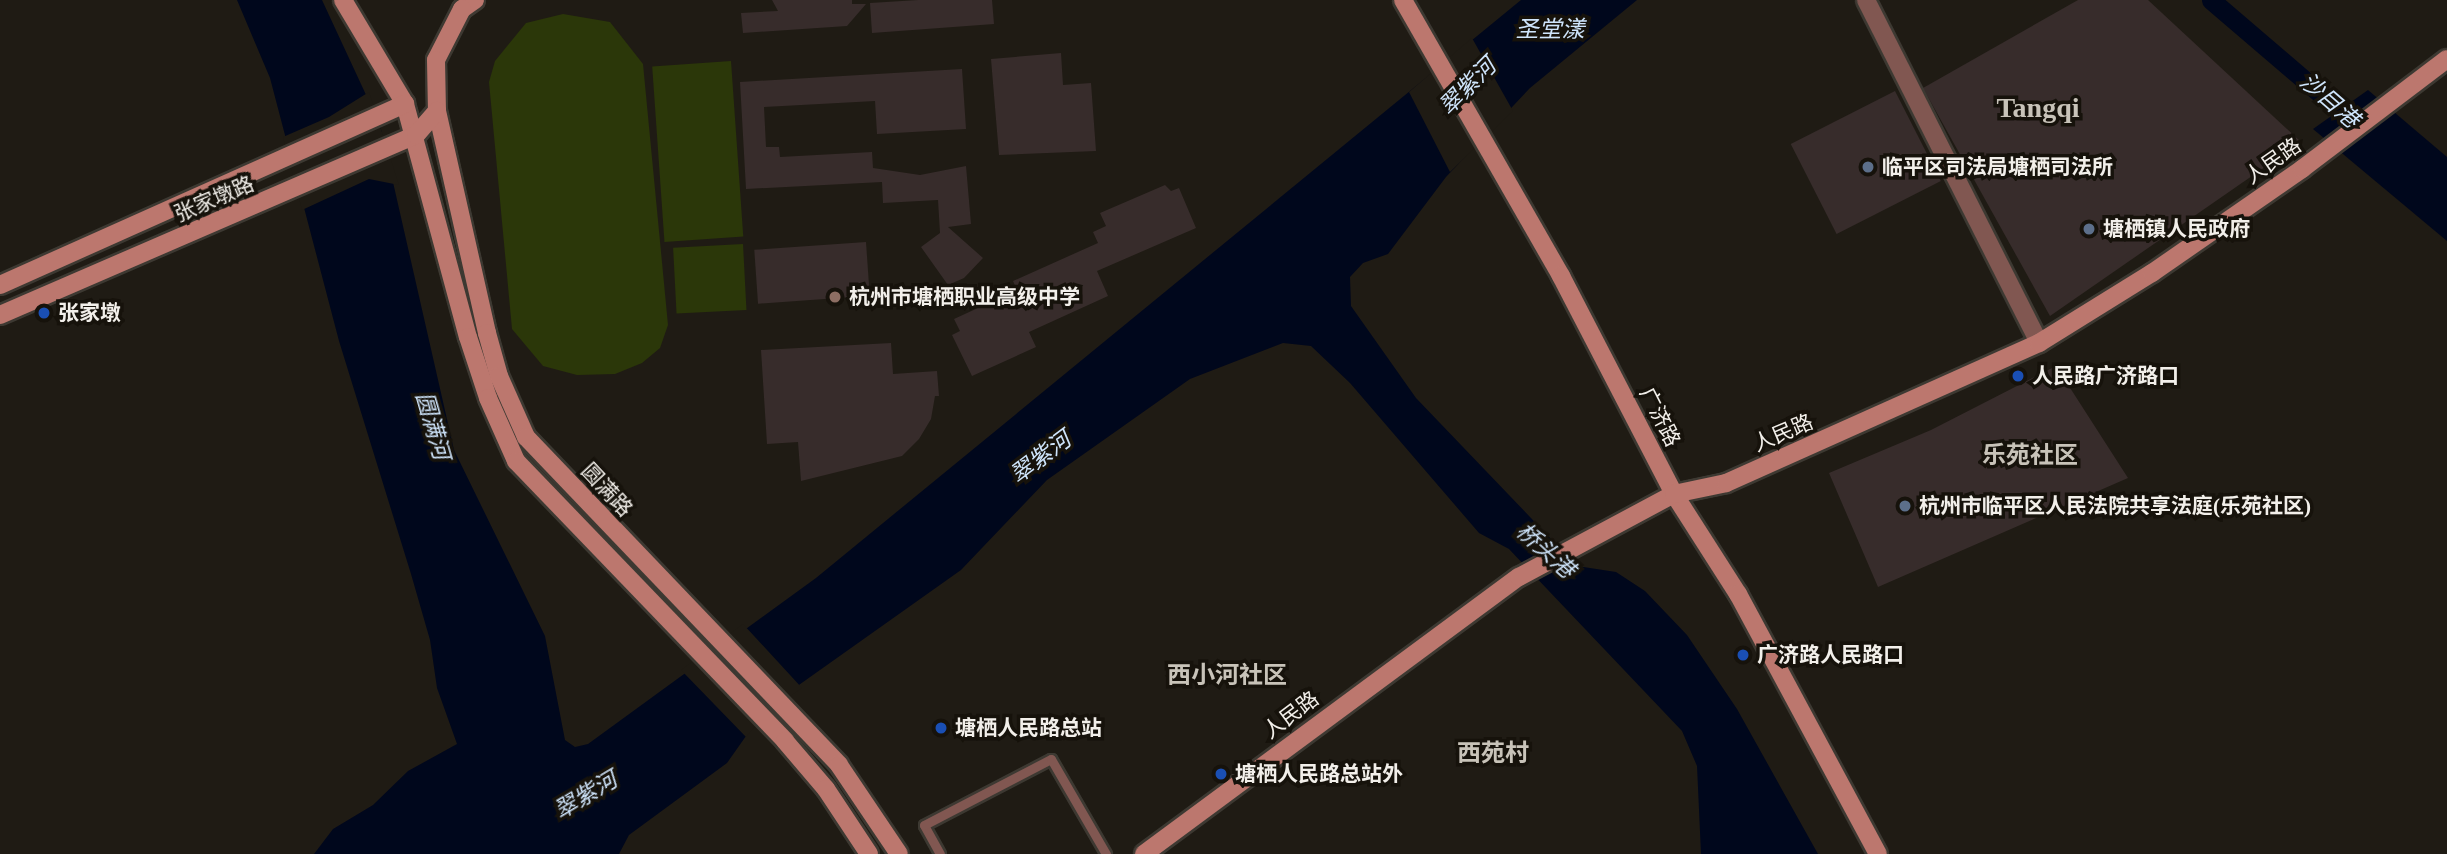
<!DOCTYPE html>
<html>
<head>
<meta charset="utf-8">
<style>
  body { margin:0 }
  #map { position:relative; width:2447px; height:854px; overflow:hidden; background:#1f1b14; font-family:"Times New Roman","Noto Sans SC",serif }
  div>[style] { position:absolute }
  .green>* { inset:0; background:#2b3709; transform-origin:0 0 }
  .water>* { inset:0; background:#00071c }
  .pier>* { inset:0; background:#1f1b14 }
  .canal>* { height:19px; margin:-9.5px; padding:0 9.5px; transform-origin:9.5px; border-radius:9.5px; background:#00071c }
  .building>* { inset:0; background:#372c2b; transform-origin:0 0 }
  .roads { filter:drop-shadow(2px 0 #3d3932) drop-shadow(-2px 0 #3d3932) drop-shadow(0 2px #3d3932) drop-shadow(0 -2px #3d3932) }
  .lane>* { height:9px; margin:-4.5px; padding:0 4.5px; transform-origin:4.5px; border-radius:4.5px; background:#815751 }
  .street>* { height:18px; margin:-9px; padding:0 9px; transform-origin:9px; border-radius:9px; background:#815751 }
  .secondary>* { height:18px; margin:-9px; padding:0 9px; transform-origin:9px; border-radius:9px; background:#bc776e }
  .dots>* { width:19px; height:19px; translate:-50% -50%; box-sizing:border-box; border:4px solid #16120b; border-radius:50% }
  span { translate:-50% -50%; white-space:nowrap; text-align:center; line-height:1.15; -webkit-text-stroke:7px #16120b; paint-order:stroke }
  .street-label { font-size:21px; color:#f2efea }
  .poi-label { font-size:21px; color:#f2efea; font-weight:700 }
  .left { translate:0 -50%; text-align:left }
  .water-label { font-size:23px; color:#cfe5fc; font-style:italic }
  .quarter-label { font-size:24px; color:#c8c3b9; font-weight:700 }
  .district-label { font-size:28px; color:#c8c3b9; font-weight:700 }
</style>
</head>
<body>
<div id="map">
  <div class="green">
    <div style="clip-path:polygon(563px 14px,610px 22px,643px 64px,668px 325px,660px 348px,642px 363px,615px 374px,577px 375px,543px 366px,512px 329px,489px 82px,495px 61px,526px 23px)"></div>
    <div style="left:731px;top:61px;width:176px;height:79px;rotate:86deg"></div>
    <div style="left:743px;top:244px;width:66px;height:70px;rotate:87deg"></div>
  </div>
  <div class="water">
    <div style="clip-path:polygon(237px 0,322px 0,380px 125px,454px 450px,545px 636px,565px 740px,575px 747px,588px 744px,816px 578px,1521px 0,1637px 0,1530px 88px,1446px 177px,1388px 254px,1363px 263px,1350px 277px,1351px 306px,1416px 398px,1577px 566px,1616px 572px,1645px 591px,1687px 635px,1737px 709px,1818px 854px,1701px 854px,1697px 766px,1682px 731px,1509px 549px,1479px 533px,1350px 383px,1311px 346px,1283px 343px,1190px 379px,1047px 480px,961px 570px,765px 709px,727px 763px,629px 835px,619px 854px,314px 854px,333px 829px,373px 805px,408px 771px,457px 744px,437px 688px,430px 640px,411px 574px,339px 341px,270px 78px)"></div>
    <div style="clip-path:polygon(2368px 90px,2447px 157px,2447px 241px,2313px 129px)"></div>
  </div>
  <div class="pier">
    <div style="clip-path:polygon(1472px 38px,1513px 111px,1450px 172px,1409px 92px)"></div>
    <div style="clip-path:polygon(369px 92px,399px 185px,369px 179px,302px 210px,283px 137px,329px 117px)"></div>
    <div style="clip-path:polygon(743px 624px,802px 688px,767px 712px,746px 737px,681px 670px)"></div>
  </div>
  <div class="canal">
    <div style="left:2211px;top:0;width:195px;rotate:40.6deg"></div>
  </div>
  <div class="building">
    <div style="clip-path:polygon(772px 0,852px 0,852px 4px,866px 4px,847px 26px,743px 33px,741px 13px,778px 11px)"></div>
    <div style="clip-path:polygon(918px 0,992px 0,994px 24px,872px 33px,870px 3px)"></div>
    <div style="clip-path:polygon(2078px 0,2148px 0,2301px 142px,2050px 316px,1923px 88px)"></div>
    <div style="clip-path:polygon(1061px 53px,1063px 85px,1091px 83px,1096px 151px,999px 155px,991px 59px)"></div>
    <div style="clip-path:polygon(962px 69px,966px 129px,877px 134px,875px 101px,764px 107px,766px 147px,779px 147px,780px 157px,872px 152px,873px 168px,920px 175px,966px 166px,971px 224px,948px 227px,983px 258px,964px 278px,948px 285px,921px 247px,940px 233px,938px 200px,883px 203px,882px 182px,746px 189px,740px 82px)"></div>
    <div style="left:1895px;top:91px;width:101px;height:117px;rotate:63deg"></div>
    <div style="clip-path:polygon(1165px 185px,1171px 191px,1179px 188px,1196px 228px,1097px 271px,1108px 296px,1029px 332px,1036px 347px,972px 376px,952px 335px,960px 331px,954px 319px,1017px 290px,1013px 281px,1098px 243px,1093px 232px,1106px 226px,1100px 213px)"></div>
    <div style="left:866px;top:242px;width:54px;height:112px;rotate:86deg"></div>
    <div style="clip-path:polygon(891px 343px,893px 374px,937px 371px,939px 396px,935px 396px,931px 419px,919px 439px,902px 456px,801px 481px,798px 442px,767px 444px,761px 350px)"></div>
    <div style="clip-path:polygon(2056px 366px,2128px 478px,1878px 587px,1829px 473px,1931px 430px)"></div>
  </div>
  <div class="roads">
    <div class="lane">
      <div style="left:940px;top:854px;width:33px;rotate:-119deg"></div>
      <div style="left:924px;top:825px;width:143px;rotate:-27.5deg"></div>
      <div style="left:1051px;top:759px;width:110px;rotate:59.9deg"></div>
    </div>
    <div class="street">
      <div style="left:1866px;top:0;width:384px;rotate:63.2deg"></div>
    </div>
    <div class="secondary">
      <div style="left:343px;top:0;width:121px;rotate:59.2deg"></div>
      <div style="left:405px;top:104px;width:241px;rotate:74.9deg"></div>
      <div style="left:468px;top:337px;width:64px;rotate:71.8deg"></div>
      <div style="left:488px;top:398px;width:69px;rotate:66deg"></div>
      <div style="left:516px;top:461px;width:388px;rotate:46.1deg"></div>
      <div style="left:785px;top:741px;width:63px;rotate:49.5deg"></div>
      <div style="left:826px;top:789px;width:78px;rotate:56.5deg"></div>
      <div style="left:475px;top:0;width:16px;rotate:145deg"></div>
      <div style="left:462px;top:9px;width:57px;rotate:117deg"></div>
      <div style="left:436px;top:60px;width:51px;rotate:88.9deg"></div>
      <div style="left:437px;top:111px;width:228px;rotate:77.3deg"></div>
      <div style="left:487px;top:333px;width:45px;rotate:74.4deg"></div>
      <div style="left:499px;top:376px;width:67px;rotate:66.1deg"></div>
      <div style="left:526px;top:437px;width:453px;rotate:46.3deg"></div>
      <div style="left:839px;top:765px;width:107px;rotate:56deg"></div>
      <div style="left:1403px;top:0;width:318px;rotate:60.2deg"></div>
      <div style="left:1561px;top:276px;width:246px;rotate:62.6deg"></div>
      <div style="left:1674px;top:494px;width:119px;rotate:57.4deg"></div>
      <div style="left:1738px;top:594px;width:295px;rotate:61.7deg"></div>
      <div style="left:0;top:285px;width:444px;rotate:-24.1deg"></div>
      <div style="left:0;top:315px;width:453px;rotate:-23.4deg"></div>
      <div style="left:416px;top:135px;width:32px;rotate:-49deg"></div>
      <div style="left:1144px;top:854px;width:466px;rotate:-36.5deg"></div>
      <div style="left:1519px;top:577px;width:176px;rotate:-28.2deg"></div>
      <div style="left:1674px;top:494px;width:53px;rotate:-11.9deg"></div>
      <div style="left:1726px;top:483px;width:343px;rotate:-24.1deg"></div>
      <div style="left:2039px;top:343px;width:133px;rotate:-31.8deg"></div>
      <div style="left:2152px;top:273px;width:183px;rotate:-34.7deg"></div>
      <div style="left:2302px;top:169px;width:182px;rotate:-37.2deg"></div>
    </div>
  </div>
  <div class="dots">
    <div style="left:1868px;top:167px;background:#5c6f8a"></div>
    <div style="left:2089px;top:229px;background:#5c6f8a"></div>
    <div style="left:835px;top:297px;background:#8d6e63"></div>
    <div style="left:44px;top:313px;background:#1a4fb4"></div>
    <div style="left:2018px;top:376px;background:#1a4fb4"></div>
    <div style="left:1905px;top:506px;background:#5c6f8a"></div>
    <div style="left:1743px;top:655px;background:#1a4fb4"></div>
    <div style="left:941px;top:728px;background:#1a4fb4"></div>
    <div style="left:1221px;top:774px;background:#1a4fb4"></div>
  </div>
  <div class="street-label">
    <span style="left:2273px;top:161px;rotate:-35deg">人民路</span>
    <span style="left:214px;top:199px;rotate:-23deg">张家墩路</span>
    <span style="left:1660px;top:417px;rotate:63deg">广济路</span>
    <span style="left:1783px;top:433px;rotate:-23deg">人民路</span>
    <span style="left:607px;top:490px;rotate:47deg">圆满路</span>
    <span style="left:1291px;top:715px;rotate:-37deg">人民路</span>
  </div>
  <div class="poi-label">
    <span class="left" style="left:1882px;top:167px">临平区司法局塘栖司法所</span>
    <span class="left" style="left:2103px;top:229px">塘栖镇人民政府</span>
    <span class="left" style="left:849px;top:297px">杭州市塘栖职业高级中学</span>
    <span class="left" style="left:58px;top:313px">张家墩</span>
    <span class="left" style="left:2032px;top:376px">人民路广济路口</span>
    <span class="left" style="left:1919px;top:506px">杭州市临平区人民法院共享法庭(乐苑社区)</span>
    <span class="left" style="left:1757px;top:655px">广济路人民路口</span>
    <span class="left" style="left:955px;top:728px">塘栖人民路总站</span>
    <span class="left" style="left:1235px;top:774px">塘栖人民路总站外</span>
  </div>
  <div class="water-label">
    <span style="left:1550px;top:30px">圣堂漾</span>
    <span style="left:1468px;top:87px;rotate:-45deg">翠紫河</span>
    <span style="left:2329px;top:101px;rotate:41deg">沙目港</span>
    <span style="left:432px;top:426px;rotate:74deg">圆满河</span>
    <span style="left:1041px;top:458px;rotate:-37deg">翠紫河</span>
    <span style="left:1545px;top:551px;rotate:42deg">桥头港</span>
    <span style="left:586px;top:796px;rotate:-31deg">翠紫河</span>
  </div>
  <div class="quarter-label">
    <span style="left:2030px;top:456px">乐苑社区</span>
    <span style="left:1227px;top:676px">西小河社区</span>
    <span style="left:1493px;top:754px">西苑村</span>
  </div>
  <div class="district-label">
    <span style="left:2038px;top:108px">Tangqi</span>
  </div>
</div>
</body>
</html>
